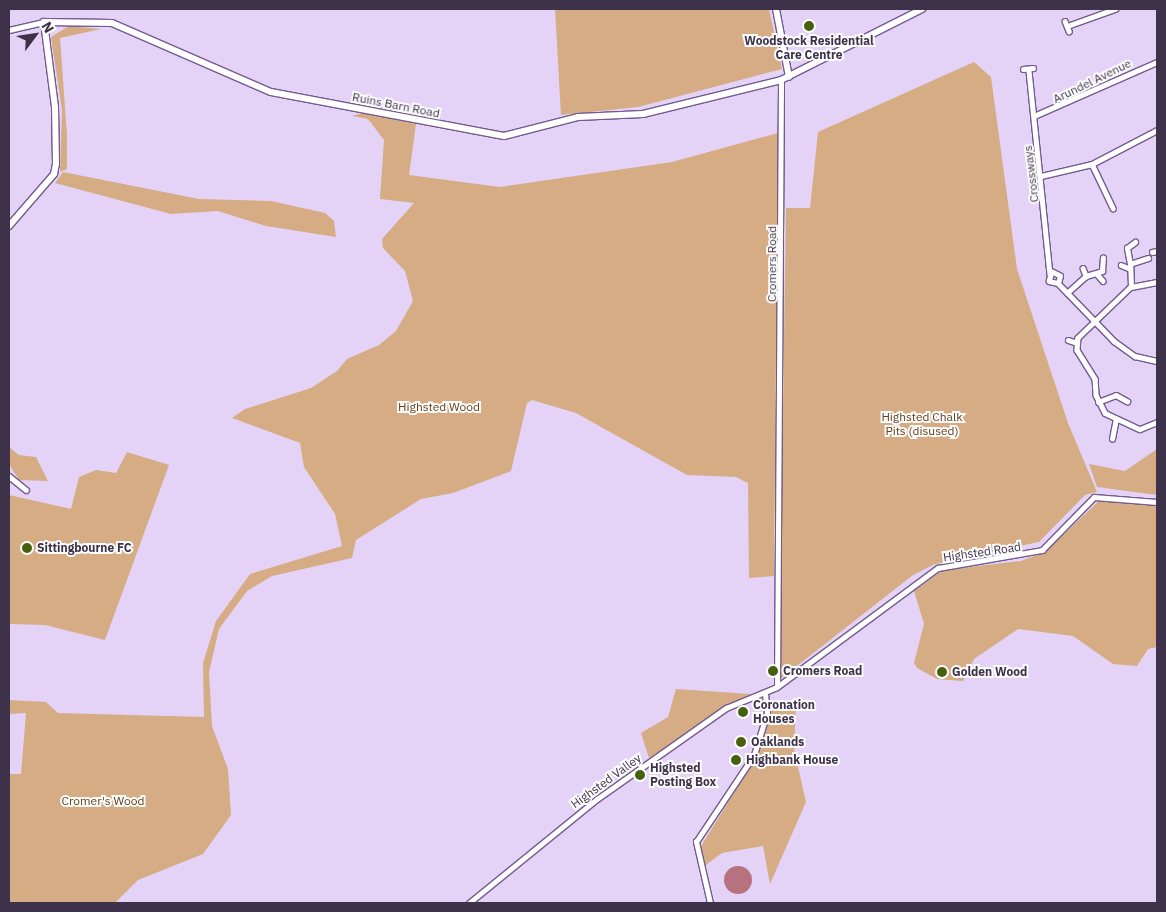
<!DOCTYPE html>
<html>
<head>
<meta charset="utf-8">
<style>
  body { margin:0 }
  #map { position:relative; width:1166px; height:912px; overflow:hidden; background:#e4d3f7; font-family:"IBM Plex Sans",sans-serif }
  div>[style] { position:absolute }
  .green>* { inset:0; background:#d5ac83 }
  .water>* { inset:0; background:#b77280 }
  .round { border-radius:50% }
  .roads { filter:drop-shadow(1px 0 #745a8e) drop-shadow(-1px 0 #745a8e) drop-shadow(0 1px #745a8e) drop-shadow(0 -1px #745a8e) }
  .street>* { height:4.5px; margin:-2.25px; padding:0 2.25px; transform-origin:2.25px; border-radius:2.25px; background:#fff }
  .secondary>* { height:6px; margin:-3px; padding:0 3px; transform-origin:3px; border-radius:3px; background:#fff }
  .dots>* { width:14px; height:14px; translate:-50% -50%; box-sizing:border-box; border:2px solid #fcfcfc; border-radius:50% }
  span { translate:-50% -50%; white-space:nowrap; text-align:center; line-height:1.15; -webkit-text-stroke:4px #fcfcfc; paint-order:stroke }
  .poi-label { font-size:12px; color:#3d3249; font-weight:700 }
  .left { translate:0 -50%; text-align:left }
  .street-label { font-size:12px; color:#3d3249 }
  .park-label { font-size:12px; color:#63411b }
  .frame { position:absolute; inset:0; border:10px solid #3d3249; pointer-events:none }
  .north { position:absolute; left:10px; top:10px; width:50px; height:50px; -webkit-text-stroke:4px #fcfcfc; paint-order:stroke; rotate:59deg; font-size:14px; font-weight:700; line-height:20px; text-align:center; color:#3d3249 }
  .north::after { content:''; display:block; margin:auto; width:18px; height:22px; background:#3d3249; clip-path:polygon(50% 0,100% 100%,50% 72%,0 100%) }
</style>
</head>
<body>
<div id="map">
  <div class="green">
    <div style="clip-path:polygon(555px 9px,769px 9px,782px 69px,638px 107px,561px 115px)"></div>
    <div style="clip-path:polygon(69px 26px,101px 29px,60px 38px,67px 135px,67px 169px,60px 172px,62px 110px,51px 37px)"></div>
    <div style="clip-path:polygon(974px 62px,991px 77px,1017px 269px,1068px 423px,1097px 492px,1085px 495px,1039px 542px,935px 564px,913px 575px,779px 680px,786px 208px,810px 208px,818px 132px)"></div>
    <div style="clip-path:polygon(363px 113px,416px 124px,409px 175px,500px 187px,672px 162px,778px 133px,774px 576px,749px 578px,748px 483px,736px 477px,687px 475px,576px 413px,532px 400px,527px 403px,511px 471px,453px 493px,421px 499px,356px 540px,352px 558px,272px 576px,247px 591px,219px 629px,209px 672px,212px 726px,228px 769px,231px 815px,203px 854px,138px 880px,115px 903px,9px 903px,9px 774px,21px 774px,26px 713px,9px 714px,9px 700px,46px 702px,58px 713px,204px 717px,203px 663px,216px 621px,250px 574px,342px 546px,335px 514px,304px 467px,300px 443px,232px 418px,245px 409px,311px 388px,337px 371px,347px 359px,379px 345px,396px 331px,413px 301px,405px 271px,383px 248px,382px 239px,414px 203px,380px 199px,384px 140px,368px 119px,352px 116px)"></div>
    <div style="clip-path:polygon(63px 172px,199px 199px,271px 201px,325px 213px,334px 221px,336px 237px,266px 226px,218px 211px,171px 214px,55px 183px)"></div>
    <div style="clip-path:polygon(9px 447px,19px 455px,36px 457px,48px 481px,19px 480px,9px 464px)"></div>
    <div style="clip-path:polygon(1157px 449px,1157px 495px,1097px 487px,1089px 464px,1125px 471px)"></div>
    <div style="clip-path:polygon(127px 452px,169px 465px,105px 640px,45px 625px,9px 624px,9px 495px,71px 509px,79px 477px,96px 470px,116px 473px)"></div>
    <div style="clip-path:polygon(1102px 498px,1157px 504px,1157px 647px,1148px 649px,1137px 666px,1113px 664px,1073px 636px,1018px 629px,974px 659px,963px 681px,937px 679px,917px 668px,914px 663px,924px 624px,914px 591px,943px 570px,1021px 561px,1045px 552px)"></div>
    <div style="clip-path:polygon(676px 689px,751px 694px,649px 758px,641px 733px,668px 717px)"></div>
    <div style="clip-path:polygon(796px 704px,794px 749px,806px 802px,770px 884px,763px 846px,722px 853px,703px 867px,698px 851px,755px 759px,773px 706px)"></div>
  </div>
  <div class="water">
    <div class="round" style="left:724px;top:866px;width:28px;height:28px"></div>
  </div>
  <div class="roads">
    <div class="street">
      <div style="left:1065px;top:21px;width:11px;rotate:68deg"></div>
      <div style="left:1070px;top:25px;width:48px;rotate:-19.6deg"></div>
      <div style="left:9px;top:30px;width:36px;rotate:-13deg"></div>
      <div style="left:1023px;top:69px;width:10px;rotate:-6deg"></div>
      <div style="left:1029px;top:71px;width:204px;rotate:84.1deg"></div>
      <div style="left:1034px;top:116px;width:134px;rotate:-23.7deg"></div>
      <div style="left:1092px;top:164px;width:49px;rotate:64.5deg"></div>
      <div style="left:1041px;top:176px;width:52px;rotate:-13.2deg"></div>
      <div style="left:1092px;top:164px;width:73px;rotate:-27.6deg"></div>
      <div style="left:1152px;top:252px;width:5px;rotate:-11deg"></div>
      <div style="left:1130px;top:264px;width:16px;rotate:-101deg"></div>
      <div style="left:1127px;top:248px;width:10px;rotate:-37deg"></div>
      <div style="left:1121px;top:265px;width:8px;rotate:23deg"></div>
      <div style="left:1083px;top:268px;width:9px;rotate:69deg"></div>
      <div style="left:1097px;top:274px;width:9px;rotate:49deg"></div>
      <div style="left:1058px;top:283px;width:7px;rotate:-74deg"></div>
      <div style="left:1060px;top:276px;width:9px;rotate:-153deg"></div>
      <div style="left:1052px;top:272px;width:9px;rotate:108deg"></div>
      <div style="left:1049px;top:281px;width:9px;rotate:13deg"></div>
      <div style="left:1058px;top:283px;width:81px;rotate:46deg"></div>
      <div style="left:1114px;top:341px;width:26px;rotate:36deg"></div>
      <div style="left:1135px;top:356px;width:23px;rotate:13deg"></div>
      <div style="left:1131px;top:287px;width:74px;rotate:136.1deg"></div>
      <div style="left:1078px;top:338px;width:12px;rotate:95deg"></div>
      <div style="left:1077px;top:350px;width:34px;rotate:58deg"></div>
      <div style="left:1095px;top:379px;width:16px;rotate:86deg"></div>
      <div style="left:1096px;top:395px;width:20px;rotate:63deg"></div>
      <div style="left:1105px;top:413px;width:38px;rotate:25deg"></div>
      <div style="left:1140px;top:429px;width:18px;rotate:-22deg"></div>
      <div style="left:1131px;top:287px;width:23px;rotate:-92deg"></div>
      <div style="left:1130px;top:264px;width:19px;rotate:-18deg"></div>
      <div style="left:1131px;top:287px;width:26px;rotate:-11deg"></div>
      <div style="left:1067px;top:293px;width:25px;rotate:-42deg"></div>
      <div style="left:1086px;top:276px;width:17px;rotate:-17deg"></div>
      <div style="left:1102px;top:271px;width:13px;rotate:-86deg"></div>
      <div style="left:1068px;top:340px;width:9px;rotate:18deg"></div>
      <div style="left:1098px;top:402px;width:19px;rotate:-21deg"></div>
      <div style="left:1116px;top:395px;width:13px;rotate:29deg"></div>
      <div style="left:1112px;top:439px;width:20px;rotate:-79deg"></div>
      <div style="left:9px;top:476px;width:22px;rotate:39deg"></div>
      <div style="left:777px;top:687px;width:607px;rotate:-89.62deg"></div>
      <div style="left:469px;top:903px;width:165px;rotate:-39.1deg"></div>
      <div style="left:597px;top:799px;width:158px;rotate:-35.2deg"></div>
      <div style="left:726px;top:708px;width:55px;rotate:-22.4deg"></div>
      <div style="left:777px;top:687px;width:200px;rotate:-36.5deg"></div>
      <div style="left:938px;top:568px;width:106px;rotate:-9.8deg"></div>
      <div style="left:1042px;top:550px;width:74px;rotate:-45.5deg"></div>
      <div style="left:1094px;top:497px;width:63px;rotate:4.5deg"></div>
      <div style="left:710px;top:903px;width:63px;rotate:-102.9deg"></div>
      <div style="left:696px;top:842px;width:105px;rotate:-56.3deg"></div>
      <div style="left:754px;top:755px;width:44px;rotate:-72.8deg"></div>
      <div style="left:767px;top:713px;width:20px;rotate:-96deg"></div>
    </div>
    <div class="secondary">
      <div style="left:776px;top:9px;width:69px;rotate:79.2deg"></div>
      <div style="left:9px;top:226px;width:69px;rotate:-49.1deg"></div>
      <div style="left:54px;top:174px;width:10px;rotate:-79deg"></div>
      <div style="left:56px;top:164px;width:57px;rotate:-91deg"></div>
      <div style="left:55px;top:107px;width:86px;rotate:-97.4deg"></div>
      <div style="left:44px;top:22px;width:68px;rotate:0.8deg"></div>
      <div style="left:112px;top:23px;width:173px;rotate:23.5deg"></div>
      <div style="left:271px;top:92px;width:237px;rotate:10.7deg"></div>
      <div style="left:504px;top:136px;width:76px;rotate:-14.4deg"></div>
      <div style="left:578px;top:117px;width:65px;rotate:-2.6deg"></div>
      <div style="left:643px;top:114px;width:142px;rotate:-13.8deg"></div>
      <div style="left:781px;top:80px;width:158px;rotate:-26.7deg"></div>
    </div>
  </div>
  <div class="dots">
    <div style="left:809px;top:26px;background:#466010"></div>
    <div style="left:27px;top:548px;background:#466010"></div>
    <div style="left:773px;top:671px;background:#466010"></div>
    <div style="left:942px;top:672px;background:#466010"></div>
    <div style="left:743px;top:712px;background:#466010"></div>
    <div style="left:741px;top:742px;background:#466010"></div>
    <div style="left:736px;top:760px;background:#466010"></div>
    <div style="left:640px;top:775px;background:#466010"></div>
  </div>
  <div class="poi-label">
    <span style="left:809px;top:48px">Woodstock Residential<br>Care Centre</span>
    <span class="left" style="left:37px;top:548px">Sittingbourne FC</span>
    <span class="left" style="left:783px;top:671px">Cromers Road</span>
    <span class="left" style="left:952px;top:672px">Golden Wood</span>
    <span class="left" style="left:753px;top:712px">Coronation<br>Houses</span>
    <span class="left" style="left:751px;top:742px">Oaklands</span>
    <span class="left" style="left:746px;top:760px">Highbank House</span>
    <span class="left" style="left:650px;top:775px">Highsted<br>Posting Box</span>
  </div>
  <div class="street-label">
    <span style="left:1092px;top:81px;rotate:-26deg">Arundel Avenue</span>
    <span style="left:396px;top:105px;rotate:11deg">Ruins Barn Road</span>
    <span style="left:1031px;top:174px;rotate:-97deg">Crossways</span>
    <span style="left:772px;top:264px;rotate:-90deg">Cromers Road</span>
    <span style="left:982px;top:552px;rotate:-8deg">Highsted Road</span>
    <span style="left:606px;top:781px;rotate:-36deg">Highsted Valley</span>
  </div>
  <div class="park-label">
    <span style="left:439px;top:407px">Highsted Wood</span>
    <span style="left:922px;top:424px">Highsted Chalk<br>Pits (disused)</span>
    <span style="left:103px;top:801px">Cromer's Wood</span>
  </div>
  <div class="frame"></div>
  <div class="north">N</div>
</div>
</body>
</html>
